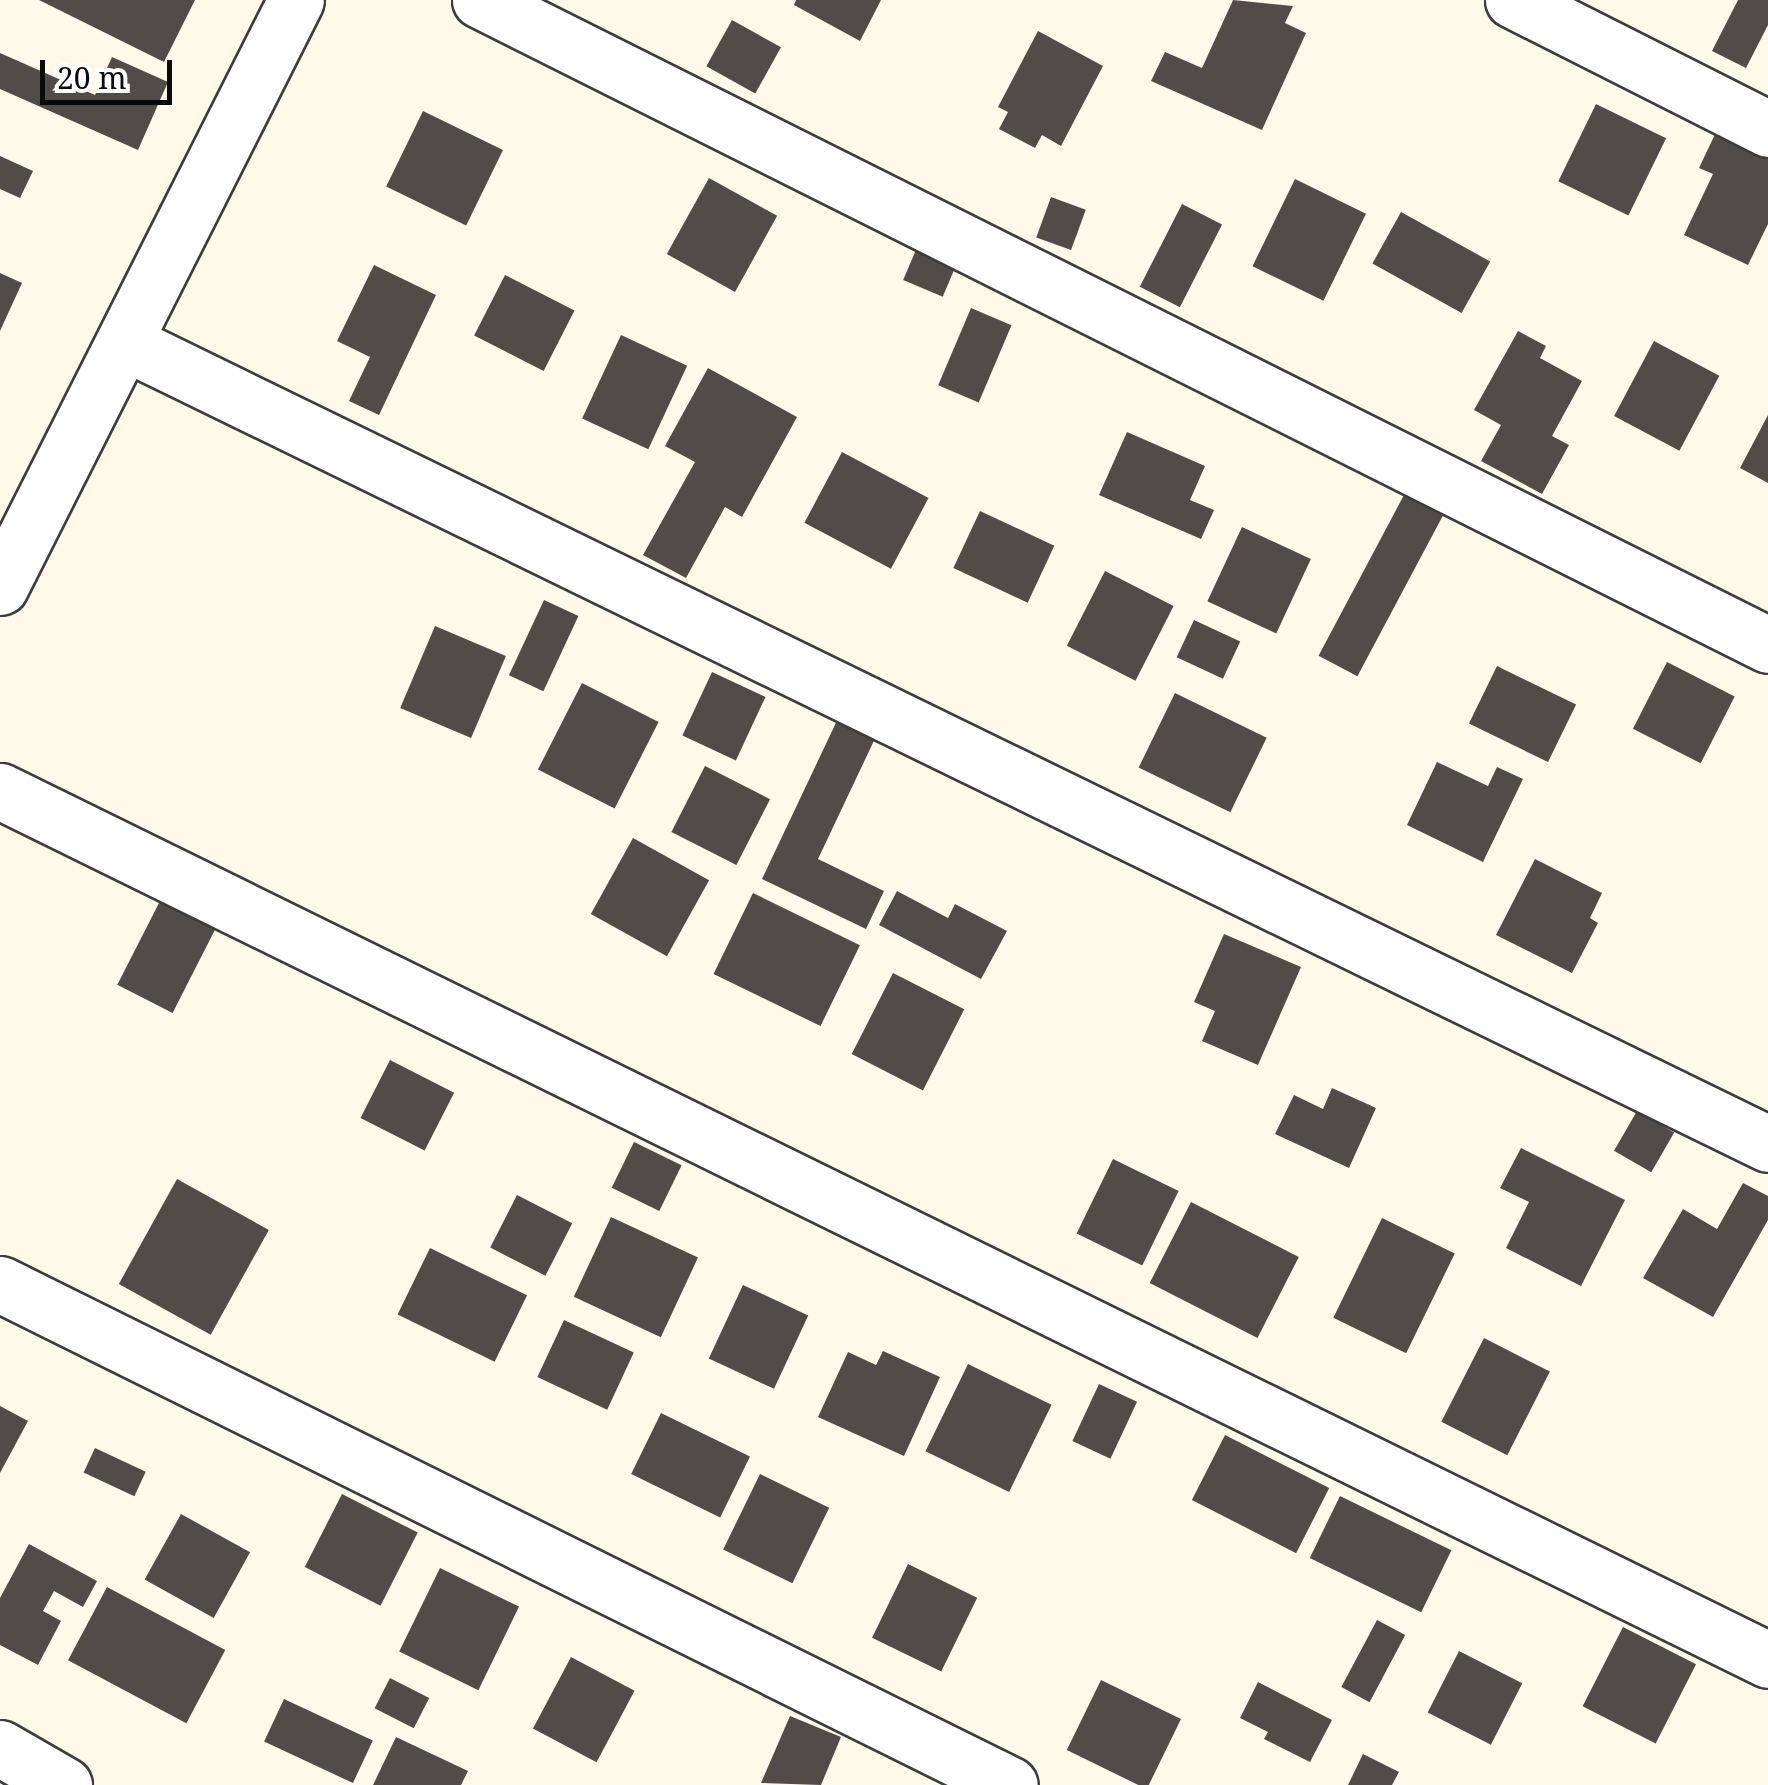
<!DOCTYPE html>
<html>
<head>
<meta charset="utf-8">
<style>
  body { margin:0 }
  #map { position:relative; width:1768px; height:1785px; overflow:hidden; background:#fef9e9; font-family:"Noto Serif",serif }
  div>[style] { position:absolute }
  .building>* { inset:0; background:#524c48; transform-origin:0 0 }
  .roads { filter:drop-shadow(2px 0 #3d3d3d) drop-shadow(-2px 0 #3d3d3d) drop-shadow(0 2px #3d3d3d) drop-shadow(0 -2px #3d3d3d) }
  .minor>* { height:55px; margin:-27.5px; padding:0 27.5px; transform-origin:27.5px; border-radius:27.5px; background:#fff }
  span { translate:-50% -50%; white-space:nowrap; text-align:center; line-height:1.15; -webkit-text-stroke:10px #fff; paint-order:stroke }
  .scale { position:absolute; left:40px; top:60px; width:132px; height:45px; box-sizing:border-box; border:5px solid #0a0a0a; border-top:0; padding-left:12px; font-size:30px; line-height:35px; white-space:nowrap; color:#0a0a0a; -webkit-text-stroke:8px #fff; paint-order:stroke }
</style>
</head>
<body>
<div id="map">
  <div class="building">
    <div style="clip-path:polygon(39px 0,195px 0,164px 62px)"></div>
    <div style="clip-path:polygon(796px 0,881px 0,860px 41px,794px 5px)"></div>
    <div style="clip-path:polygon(1233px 0,1293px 6px,1285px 23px,1306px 33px,1262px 130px,1151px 81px,1165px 52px,1202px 68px)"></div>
    <div style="clip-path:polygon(1738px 0,1768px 0,1768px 25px,1746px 68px,1712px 51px)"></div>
    <div style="left:732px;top:20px;width:56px;height:53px;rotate:29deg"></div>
    <div style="clip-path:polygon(1038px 31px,1103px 66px,1061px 146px,1042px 135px,1035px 148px,999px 129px,1008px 112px,998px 107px)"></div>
    <div style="clip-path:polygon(0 53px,95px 95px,112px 57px,168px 82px,138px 150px,0 89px)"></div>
    <div style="left:1596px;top:104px;width:78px;height:86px;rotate:26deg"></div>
    <div style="left:423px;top:111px;width:89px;height:84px;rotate:26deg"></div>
    <div style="clip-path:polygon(1717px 130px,1768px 154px,1768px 224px,1748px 265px,1684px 235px,1713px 174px,1699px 168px)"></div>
    <div style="clip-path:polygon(0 156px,33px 171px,20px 198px,0 189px)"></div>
    <div style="left:709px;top:178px;width:78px;height:87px;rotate:29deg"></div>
    <div style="left:1295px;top:179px;width:79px;height:97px;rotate:26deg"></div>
    <div style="left:1051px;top:197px;width:37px;height:43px;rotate:20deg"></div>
    <div style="left:1182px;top:204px;width:45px;height:93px;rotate:27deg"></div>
    <div style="left:1401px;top:212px;width:102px;height:59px;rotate:29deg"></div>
    <div style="left:918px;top:245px;width:43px;height:38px;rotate:23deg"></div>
    <div style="clip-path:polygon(374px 265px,436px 295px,379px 415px,349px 401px,370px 357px,337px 341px)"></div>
    <div style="clip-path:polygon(0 273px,22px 283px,0 331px)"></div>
    <div style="left:505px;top:275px;width:78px;height:68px;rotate:27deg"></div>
    <div style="left:971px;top:308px;width:44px;height:84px;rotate:23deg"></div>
    <div style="clip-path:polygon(1518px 331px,1546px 346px,1540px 358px,1582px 381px,1552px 436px,1569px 445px,1542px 494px,1481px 461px,1501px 425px,1474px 410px)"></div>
    <div style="left:621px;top:335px;width:73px;height:92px;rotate:25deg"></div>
    <div style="left:1654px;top:341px;width:74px;height:85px;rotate:28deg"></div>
    <div style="clip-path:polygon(708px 368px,797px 417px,742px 517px,725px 507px,686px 578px,643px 555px,695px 462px,665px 446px)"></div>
    <div style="clip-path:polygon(1768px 415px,1768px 483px,1740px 468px)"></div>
    <div style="clip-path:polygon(1127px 432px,1205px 466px,1190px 500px,1214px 510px,1201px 539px,1099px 495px)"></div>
    <div style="left:842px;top:452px;width:98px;height:80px;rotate:28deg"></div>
    <div style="left:1404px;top:495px;width:44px;height:182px;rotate:28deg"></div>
    <div style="left:980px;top:511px;width:82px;height:63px;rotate:25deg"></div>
    <div style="left:1242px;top:527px;width:76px;height:82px;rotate:25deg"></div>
    <div style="left:1105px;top:571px;width:77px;height:84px;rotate:27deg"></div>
    <div style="left:544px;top:600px;width:38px;height:83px;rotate:25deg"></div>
    <div style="left:1194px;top:620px;width:51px;height:41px;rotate:25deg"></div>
    <div style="left:435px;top:626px;width:77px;height:89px;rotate:23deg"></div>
    <div style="left:1667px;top:662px;width:76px;height:75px;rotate:27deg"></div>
    <div style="left:1497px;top:666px;width:88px;height:64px;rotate:26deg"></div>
    <div style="left:712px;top:672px;width:59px;height:70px;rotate:25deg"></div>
    <div style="left:582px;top:683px;width:86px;height:97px;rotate:27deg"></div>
    <div style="left:1175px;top:693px;width:102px;height:83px;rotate:26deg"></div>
    <div style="clip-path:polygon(842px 710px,880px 728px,818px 859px,884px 891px,866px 929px,762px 879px)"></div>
    <div style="clip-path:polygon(1437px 762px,1488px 786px,1497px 767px,1523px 779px,1483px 862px,1407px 825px)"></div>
    <div style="left:705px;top:766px;width:73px;height:74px;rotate:27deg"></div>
    <div style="left:633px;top:838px;width:87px;height:87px;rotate:29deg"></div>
    <div style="clip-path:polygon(1535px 859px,1602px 893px,1590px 918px,1598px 923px,1572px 973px,1496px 935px)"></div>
    <div style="clip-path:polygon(897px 891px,948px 918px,955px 904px,1007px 931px,981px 979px,879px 925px)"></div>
    <div style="left:753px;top:893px;width:119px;height:90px;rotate:26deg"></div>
    <div style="left:160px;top:901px;width:62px;height:94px;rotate:27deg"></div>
    <div style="clip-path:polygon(1224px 934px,1301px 967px,1258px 1065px,1202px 1041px,1215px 1011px,1194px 1002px)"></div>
    <div style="left:893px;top:973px;width:80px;height:91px;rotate:27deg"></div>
    <div style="left:390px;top:1060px;width:72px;height:65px;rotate:27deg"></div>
    <div style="clip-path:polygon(1332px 1088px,1376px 1108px,1349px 1168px,1275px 1134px,1294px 1095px,1323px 1109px)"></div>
    <div style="left:1637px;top:1111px;width:43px;height:46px;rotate:30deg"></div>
    <div style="left:634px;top:1142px;width:53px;height:51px;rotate:26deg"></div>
    <div style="clip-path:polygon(1521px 1148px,1625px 1200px,1581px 1286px,1506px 1248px,1529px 1202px,1500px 1188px)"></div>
    <div style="left:1113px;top:1159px;width:73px;height:83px;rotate:26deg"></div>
    <div style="left:177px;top:1179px;width:105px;height:120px;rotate:29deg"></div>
    <div style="clip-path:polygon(1743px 1183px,1768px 1196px,1768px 1220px,1713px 1317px,1643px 1278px,1683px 1209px,1717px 1229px)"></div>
    <div style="left:517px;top:1195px;width:62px;height:59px;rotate:27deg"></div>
    <div style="left:1191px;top:1202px;width:121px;height:91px;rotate:27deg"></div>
    <div style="left:611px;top:1217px;width:96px;height:88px;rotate:25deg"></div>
    <div style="left:1382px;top:1218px;width:81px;height:111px;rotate:26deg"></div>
    <div style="left:430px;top:1248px;width:108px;height:74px;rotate:26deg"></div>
    <div style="left:743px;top:1285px;width:72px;height:81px;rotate:25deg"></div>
    <div style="left:564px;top:1320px;width:77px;height:63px;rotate:25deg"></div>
    <div style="left:1484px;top:1338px;width:74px;height:94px;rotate:27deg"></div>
    <div style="clip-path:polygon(883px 1351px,940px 1377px,904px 1456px,818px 1417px,848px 1352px,876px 1365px)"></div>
    <div style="left:968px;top:1364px;width:93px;height:97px;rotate:26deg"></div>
    <div style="left:1099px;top:1384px;width:42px;height:63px;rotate:25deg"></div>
    <div style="clip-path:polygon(0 1406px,28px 1421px,0 1473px)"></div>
    <div style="left:661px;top:1413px;width:99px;height:68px;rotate:26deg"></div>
    <div style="left:1225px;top:1435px;width:117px;height:73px;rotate:27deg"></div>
    <div style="left:95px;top:1448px;width:56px;height:27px;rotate:25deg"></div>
    <div style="left:760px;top:1474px;width:77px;height:84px;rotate:26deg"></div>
    <div style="left:342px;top:1494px;width:85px;height:82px;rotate:27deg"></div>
    <div style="left:1340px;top:1496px;width:124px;height:69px;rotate:26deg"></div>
    <div style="left:181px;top:1514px;width:79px;height:75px;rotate:29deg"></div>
    <div style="clip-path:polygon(29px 1544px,97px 1581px,83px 1607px,54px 1591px,43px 1611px,61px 1621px,38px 1665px,0 1645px,0 1598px)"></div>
    <div style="left:908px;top:1564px;width:77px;height:82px;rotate:26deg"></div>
    <div style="left:440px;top:1568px;width:88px;height:93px;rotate:26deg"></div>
    <div style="left:107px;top:1587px;width:134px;height:83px;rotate:28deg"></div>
    <div style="left:1377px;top:1620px;width:32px;height:76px;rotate:28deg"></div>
    <div style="left:1623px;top:1627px;width:82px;height:89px;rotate:27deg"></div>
    <div style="left:1459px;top:1651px;width:71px;height:69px;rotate:27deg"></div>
    <div style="left:571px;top:1657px;width:72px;height:81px;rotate:28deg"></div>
    <div style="left:390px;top:1678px;width:44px;height:34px;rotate:27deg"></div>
    <div style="left:1101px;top:1680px;width:89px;height:78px;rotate:26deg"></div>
    <div style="clip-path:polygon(1258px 1682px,1332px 1720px,1310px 1762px,1264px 1739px,1268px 1732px,1240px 1718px)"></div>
    <div style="left:284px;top:1699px;width:98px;height:47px;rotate:25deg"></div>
    <div style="clip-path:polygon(790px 1716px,841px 1737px,821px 1785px,761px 1783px)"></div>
    <div style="clip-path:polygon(396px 1737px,468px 1771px,461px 1785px,373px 1785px)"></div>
    <div style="clip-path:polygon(1363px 1754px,1399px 1772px,1392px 1785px,1348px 1785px)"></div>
  </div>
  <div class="roads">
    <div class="minor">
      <div style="left:480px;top:0;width:1440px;rotate:26.6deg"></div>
      <div style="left:1513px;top:0;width:286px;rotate:26.8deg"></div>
      <div style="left:124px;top:342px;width:1829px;rotate:26deg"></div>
      <div style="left:0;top:587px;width:657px;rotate:-63.24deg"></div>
      <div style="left:0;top:791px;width:1970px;rotate:26.17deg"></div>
      <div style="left:0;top:1284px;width:1127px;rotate:26.38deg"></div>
      <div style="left:0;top:1748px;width:74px;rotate:30deg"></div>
    </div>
  </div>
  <div class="scale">20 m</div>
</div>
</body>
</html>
